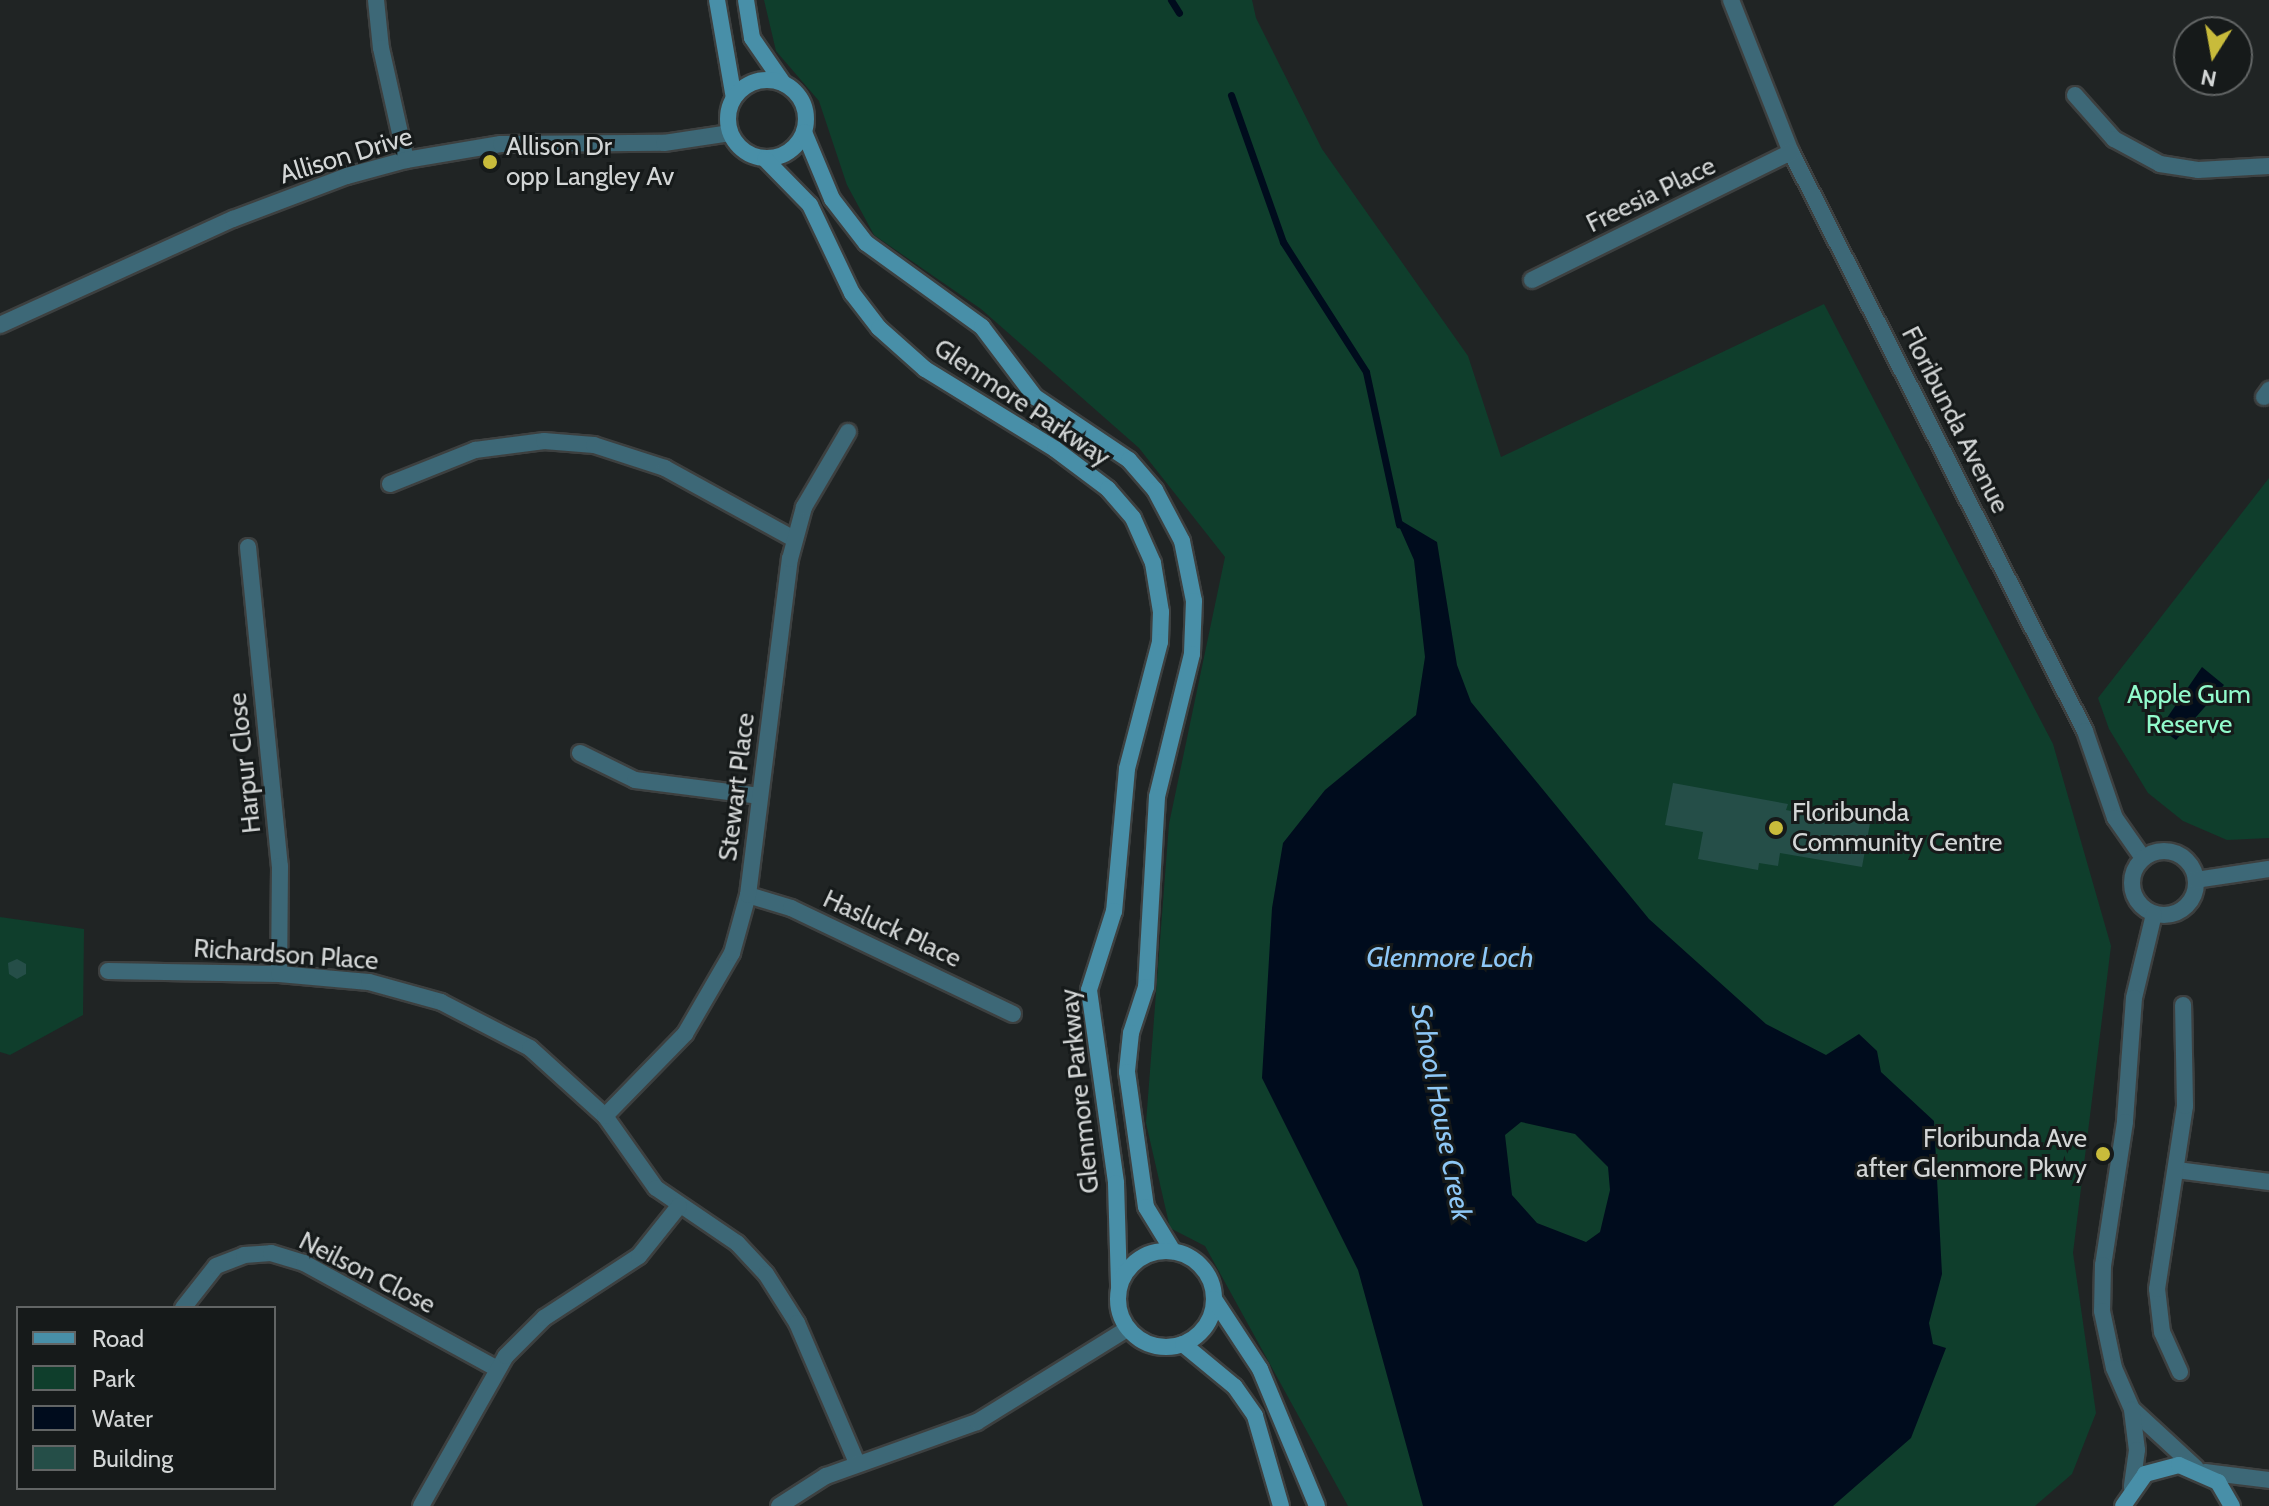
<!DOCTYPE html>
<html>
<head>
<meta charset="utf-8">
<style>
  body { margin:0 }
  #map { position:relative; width:2269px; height:1506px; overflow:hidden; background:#202424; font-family:Cabin,sans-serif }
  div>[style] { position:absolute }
  .green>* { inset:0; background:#0f3e2c }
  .water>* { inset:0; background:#000c1d }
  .stream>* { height:7px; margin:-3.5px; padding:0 3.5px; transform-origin:3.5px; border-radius:3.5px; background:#000c1d }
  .building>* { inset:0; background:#254e48 }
  .roads { filter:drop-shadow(2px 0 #3d4040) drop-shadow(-2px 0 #3d4040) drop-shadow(0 2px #3d4040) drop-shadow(0 -2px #3d4040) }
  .minor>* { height:16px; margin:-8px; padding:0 8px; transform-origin:8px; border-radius:8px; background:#3d6877 }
  .tertiary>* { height:16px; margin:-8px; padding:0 8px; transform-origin:8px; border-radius:8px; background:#3d6877 }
  .tertiary>.ring { margin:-8px; padding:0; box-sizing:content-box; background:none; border:16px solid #3d6877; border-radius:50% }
  .secondary>* { height:16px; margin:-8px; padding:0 8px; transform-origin:8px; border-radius:8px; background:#488fa8 }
  .secondary>.ring { margin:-8px; padding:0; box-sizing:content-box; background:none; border:16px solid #488fa8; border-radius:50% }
  .dots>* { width:22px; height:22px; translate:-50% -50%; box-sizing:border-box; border:4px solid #161a1a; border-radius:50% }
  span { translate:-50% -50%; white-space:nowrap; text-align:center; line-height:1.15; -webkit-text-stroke:6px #161a1a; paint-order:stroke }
  .poi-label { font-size:26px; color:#d3d6d6 }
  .left { translate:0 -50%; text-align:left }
  .right { translate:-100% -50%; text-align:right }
  .street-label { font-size:26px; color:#d3d6d6 }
  .park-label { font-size:26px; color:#91facb }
  .water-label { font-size:28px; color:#8ec8f7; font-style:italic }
  .legend { position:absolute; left:16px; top:1306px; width:260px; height:184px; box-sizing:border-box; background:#161a1a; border:2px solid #626565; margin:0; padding:10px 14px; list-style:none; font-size:24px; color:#d3d6d6 }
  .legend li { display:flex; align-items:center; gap:16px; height:40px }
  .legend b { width:40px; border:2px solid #626565 }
  .north { position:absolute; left:2173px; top:16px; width:80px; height:80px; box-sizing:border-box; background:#161a1a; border:2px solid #626565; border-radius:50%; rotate:191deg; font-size:22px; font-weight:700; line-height:32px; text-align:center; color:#d3d6d6 }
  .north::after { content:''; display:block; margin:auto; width:28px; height:36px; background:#c8bb3b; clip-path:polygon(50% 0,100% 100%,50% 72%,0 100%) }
</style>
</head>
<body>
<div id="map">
  <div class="green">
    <div style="clip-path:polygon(764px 0,1252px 0,1256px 18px,1322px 149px,1468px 356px,1501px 457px,1824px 304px,2053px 744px,2111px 946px,2073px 1253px,2096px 1413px,2072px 1474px,2035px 1506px,1348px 1506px,1205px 1246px,1170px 1228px,1146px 1123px,1169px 824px,1225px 557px,1139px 448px,981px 309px,874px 235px,847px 185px,819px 101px,776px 51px)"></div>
    <div style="clip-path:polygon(2269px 478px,2269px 838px,2227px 840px,2183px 821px,2148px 793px,2109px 729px,2098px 698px)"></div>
    <div style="clip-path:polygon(0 917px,84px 929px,83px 1015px,10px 1055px,0 1052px)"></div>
  </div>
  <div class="water">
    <div style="clip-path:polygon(evenodd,1395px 517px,1437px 542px,1457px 665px,1471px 702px,1649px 919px,1766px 1024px,1826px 1055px,1859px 1034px,1877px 1051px,1881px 1072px,1934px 1121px,1942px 1274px,1929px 1323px,1933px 1344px,1946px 1348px,1911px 1438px,1833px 1506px,1423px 1506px,1358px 1270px,1262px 1078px,1272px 908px,1283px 843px,1325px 790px,1416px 715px,1425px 657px,1414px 560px,1395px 517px,1521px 1122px,1575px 1134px,1608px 1167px,1610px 1190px,1600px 1232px,1586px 1242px,1537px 1223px,1512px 1195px,1505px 1135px,1521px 1122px)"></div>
    <div style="clip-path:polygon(2202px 667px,2224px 685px,2176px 740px,2160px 728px)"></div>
  </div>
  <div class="stream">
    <div style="left:1171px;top:0;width:15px;rotate:58deg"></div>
    <div style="left:1231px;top:95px;width:156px;rotate:70.5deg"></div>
    <div style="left:1283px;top:242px;width:154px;rotate:57.4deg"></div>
    <div style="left:1366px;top:372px;width:156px;rotate:77.8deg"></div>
  </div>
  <div class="building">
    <div style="clip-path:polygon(1673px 783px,1788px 804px,1786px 810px,1806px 814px,1807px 807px,1871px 818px,1862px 867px,1780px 853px,1778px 866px,1759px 863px,1758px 870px,1698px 859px,1703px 832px,1665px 825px)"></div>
    <div style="clip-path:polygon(17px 959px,26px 964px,26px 974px,17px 979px,9px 974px,8px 963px)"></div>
  </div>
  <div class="roads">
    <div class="minor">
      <div style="left:376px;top:0;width:48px;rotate:84.1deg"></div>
      <div style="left:381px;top:48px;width:115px;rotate:77.4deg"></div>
      <div style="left:1731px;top:0;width:163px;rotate:68.5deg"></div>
      <div style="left:1791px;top:152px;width:649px;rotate:63.08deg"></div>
      <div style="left:2085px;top:731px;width:92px;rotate:71deg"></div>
      <div style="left:2115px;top:818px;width:49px;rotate:55deg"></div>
      <div style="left:2075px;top:95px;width:59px;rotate:48.4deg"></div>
      <div style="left:2114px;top:139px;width:52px;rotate:28.5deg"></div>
      <div style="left:2160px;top:164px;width:38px;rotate:9deg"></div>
      <div style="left:2198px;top:170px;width:71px;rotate:-3.2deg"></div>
      <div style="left:1532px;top:280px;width:289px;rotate:-26.3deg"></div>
      <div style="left:2264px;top:397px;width:9px;rotate:-54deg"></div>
      <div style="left:390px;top:484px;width:92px;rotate:-21.8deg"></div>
      <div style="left:475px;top:450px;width:70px;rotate:-7.4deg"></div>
      <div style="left:544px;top:441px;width:50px;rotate:4.6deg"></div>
      <div style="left:594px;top:445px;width:75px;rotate:17.9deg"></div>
      <div style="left:665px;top:468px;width:147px;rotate:28.8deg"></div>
      <div style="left:248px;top:547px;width:321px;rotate:84.3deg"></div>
      <div style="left:280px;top:866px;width:108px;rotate:90.5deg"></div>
      <div style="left:580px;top:753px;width:61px;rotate:26.1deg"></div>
      <div style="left:635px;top:780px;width:126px;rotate:7.3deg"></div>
      <div style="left:748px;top:895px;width:45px;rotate:16.8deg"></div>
      <div style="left:791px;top:908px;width:246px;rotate:25.5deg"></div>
      <div style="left:108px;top:971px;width:171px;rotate:1deg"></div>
      <div style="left:279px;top:974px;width:90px;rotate:5.1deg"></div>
      <div style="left:369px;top:982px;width:75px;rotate:15.5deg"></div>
      <div style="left:441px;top:1002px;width:100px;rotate:27.3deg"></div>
      <div style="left:530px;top:1048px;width:101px;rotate:42.2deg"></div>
      <div style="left:605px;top:1116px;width:88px;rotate:54.7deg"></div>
      <div style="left:656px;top:1188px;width:98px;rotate:34.2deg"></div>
      <div style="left:737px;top:1243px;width:42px;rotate:46.9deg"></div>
      <div style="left:766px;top:1274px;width:58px;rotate:57.7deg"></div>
      <div style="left:797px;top:1323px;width:152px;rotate:66.8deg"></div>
      <div style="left:605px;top:1116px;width:115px;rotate:-45.7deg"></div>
      <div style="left:685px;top:1034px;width:94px;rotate:-59.9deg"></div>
      <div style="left:732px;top:953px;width:60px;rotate:-74.6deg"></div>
      <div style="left:748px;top:895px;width:339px;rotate:-82.9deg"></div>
      <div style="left:790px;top:559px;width:54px;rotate:-74.9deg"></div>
      <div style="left:804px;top:507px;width:87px;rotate:-59.6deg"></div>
      <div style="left:2177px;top:1170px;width:93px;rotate:7.4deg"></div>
      <div style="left:183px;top:1308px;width:53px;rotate:-51.8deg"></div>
      <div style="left:216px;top:1266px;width:30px;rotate:-21deg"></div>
      <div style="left:244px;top:1255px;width:27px;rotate:-4deg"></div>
      <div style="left:271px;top:1253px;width:34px;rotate:17deg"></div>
      <div style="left:304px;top:1263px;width:219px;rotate:28.7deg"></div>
      <div style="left:2180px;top:1372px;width:44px;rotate:-114.2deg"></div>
      <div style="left:2162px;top:1332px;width:43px;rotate:-96.6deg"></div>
      <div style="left:2157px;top:1289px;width:185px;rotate:-81.3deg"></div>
      <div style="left:2185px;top:1106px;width:101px;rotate:-91.1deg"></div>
      <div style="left:421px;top:1506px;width:172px;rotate:-60.5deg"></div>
      <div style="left:506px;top:1356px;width:54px;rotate:-45deg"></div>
      <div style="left:544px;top:1318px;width:113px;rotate:-33.1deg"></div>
      <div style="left:639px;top:1256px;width:64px;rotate:-51.3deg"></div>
    </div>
    <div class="tertiary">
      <div style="left:0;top:325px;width:256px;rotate:-24.5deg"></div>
      <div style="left:233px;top:219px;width:122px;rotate:-20.7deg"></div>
      <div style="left:347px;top:176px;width:61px;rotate:-15.2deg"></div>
      <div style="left:406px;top:160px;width:96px;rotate:-9.6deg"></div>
      <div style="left:501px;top:144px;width:163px;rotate:-0.4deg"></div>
      <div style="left:664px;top:143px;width:67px;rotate:-8.6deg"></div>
      <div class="ring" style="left:2132px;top:851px;width:48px;height:48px"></div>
      <div style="left:2196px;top:880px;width:74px;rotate:-8.6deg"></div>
      <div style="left:2154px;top:914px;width:86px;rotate:103.4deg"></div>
      <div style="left:2134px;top:998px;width:124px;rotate:94.2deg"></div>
      <div style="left:2125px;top:1122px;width:145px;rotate:98.7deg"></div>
      <div style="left:2103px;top:1265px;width:46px;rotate:91.2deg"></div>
      <div style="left:2102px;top:1311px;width:58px;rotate:78.1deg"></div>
      <div style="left:2114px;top:1368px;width:45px;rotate:66.3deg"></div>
      <div style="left:2132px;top:1409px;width:87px;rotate:42.7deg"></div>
      <div style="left:2132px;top:1410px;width:40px;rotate:82.9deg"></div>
      <div style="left:2137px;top:1450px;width:37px;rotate:98deg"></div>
      <div style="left:2205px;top:1472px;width:64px;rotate:7.1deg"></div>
      <div style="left:779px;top:1506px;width:56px;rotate:-32.6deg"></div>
      <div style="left:826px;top:1476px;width:160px;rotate:-19.7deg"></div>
      <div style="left:977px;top:1422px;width:176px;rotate:-31.8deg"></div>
    </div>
    <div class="secondary">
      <div style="left:717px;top:0;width:99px;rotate:80.2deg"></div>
      <div style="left:746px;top:0;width:38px;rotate:81deg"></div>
      <div style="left:752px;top:38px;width:55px;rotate:55.4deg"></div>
      <div class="ring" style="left:728px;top:80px;width:62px;height:62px"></div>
      <div style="left:804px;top:132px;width:73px;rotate:67.3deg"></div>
      <div style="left:832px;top:199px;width:56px;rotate:52.3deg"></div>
      <div style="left:866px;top:243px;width:143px;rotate:35.9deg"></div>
      <div style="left:982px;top:327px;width:88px;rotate:52.9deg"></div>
      <div style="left:1035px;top:397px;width:113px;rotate:33.8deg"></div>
      <div style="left:1129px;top:460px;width:40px;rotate:49deg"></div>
      <div style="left:1155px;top:490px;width:58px;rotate:62.1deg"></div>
      <div style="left:1182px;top:541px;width:61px;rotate:78.7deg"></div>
      <div style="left:1194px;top:601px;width:53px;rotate:92.2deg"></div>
      <div style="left:1192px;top:654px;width:147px;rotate:103.8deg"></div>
      <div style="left:1157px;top:797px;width:190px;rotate:93.3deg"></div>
      <div style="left:1146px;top:987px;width:48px;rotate:108.1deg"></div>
      <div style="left:1131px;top:1033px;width:39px;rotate:96deg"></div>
      <div style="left:1127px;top:1072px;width:136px;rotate:82deg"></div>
      <div style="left:1146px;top:1207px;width:52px;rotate:58.5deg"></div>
      <div style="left:765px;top:159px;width:64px;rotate:45.6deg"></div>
      <div style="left:810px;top:205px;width:98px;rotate:64.5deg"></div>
      <div style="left:852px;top:293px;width:44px;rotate:52.4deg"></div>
      <div style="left:879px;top:328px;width:62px;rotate:41.7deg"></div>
      <div style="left:925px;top:369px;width:153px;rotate:31.6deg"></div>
      <div style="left:1055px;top:449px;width:66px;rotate:37deg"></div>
      <div style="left:1108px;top:489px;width:38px;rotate:49deg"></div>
      <div style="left:1133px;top:518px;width:49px;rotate:66deg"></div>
      <div style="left:1153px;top:563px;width:50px;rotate:80.7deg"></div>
      <div style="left:1161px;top:612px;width:30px;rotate:92deg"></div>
      <div style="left:1160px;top:642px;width:131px;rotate:104.6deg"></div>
      <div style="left:1127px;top:769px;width:143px;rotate:95.2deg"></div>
      <div style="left:1114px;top:911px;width:83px;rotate:107.6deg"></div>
      <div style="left:1089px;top:990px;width:195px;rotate:82deg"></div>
      <div style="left:1116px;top:1183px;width:104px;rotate:88.3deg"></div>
      <div class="ring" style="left:1118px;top:1251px;width:80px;height:80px"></div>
      <div style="left:1214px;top:1299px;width:84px;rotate:56.7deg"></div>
      <div style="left:1260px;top:1369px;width:148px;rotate:67.4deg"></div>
      <div style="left:1183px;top:1344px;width:67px;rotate:39.6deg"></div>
      <div style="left:1235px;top:1387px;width:35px;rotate:55deg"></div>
      <div style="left:1255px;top:1416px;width:94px;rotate:73.9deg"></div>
      <div style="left:2123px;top:1506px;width:39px;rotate:-55deg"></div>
      <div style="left:2145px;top:1474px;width:35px;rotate:-15deg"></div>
      <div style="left:2179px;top:1465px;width:43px;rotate:23.6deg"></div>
      <div style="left:2218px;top:1482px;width:28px;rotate:60deg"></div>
    </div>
  </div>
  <div class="dots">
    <div style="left:490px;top:162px;background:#c8bb3b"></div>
    <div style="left:1776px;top:828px;background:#c8bb3b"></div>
    <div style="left:2103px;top:1154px;background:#c8bb3b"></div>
  </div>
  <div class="poi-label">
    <span class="left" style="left:506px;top:162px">Allison Dr<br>opp Langley Av</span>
    <span class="left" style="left:1792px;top:828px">Floribunda<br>Community Centre</span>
    <span class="right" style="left:2087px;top:1154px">Floribunda Ave<br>after Glenmore Pkwy</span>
  </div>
  <div class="street-label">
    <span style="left:346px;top:156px;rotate:-17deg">Allison Drive</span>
    <span style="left:1651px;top:195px;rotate:-26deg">Freesia Place</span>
    <span style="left:1022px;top:403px;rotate:34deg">Glenmore Parkway</span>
    <span style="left:1955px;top:420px;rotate:63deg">Floribunda Avenue</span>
    <span style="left:245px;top:763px;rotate:-96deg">Harpur Close</span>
    <span style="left:737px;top:787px;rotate:-83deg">Stewart Place</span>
    <span style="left:892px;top:929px;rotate:25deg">Hasluck Place</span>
    <span style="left:286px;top:955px;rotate:4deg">Richardson Place</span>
    <span style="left:1080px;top:1091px;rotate:-96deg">Glenmore Parkway</span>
    <span style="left:367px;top:1273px;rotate:27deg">Neilson Close</span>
  </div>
  <div class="park-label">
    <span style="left:2189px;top:710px">Apple Gum<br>Reserve</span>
  </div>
  <div class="water-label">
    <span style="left:1450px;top:957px">Glenmore Loch</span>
    <span style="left:1442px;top:1112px;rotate:79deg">School House Creek</span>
  </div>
  <ul class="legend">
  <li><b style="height:10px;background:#488fa8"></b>Road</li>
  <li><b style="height:22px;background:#0f3e2c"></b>Park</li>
  <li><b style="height:22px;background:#000c1d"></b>Water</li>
  <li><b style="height:22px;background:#254e48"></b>Building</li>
  </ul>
  <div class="north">N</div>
</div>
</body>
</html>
